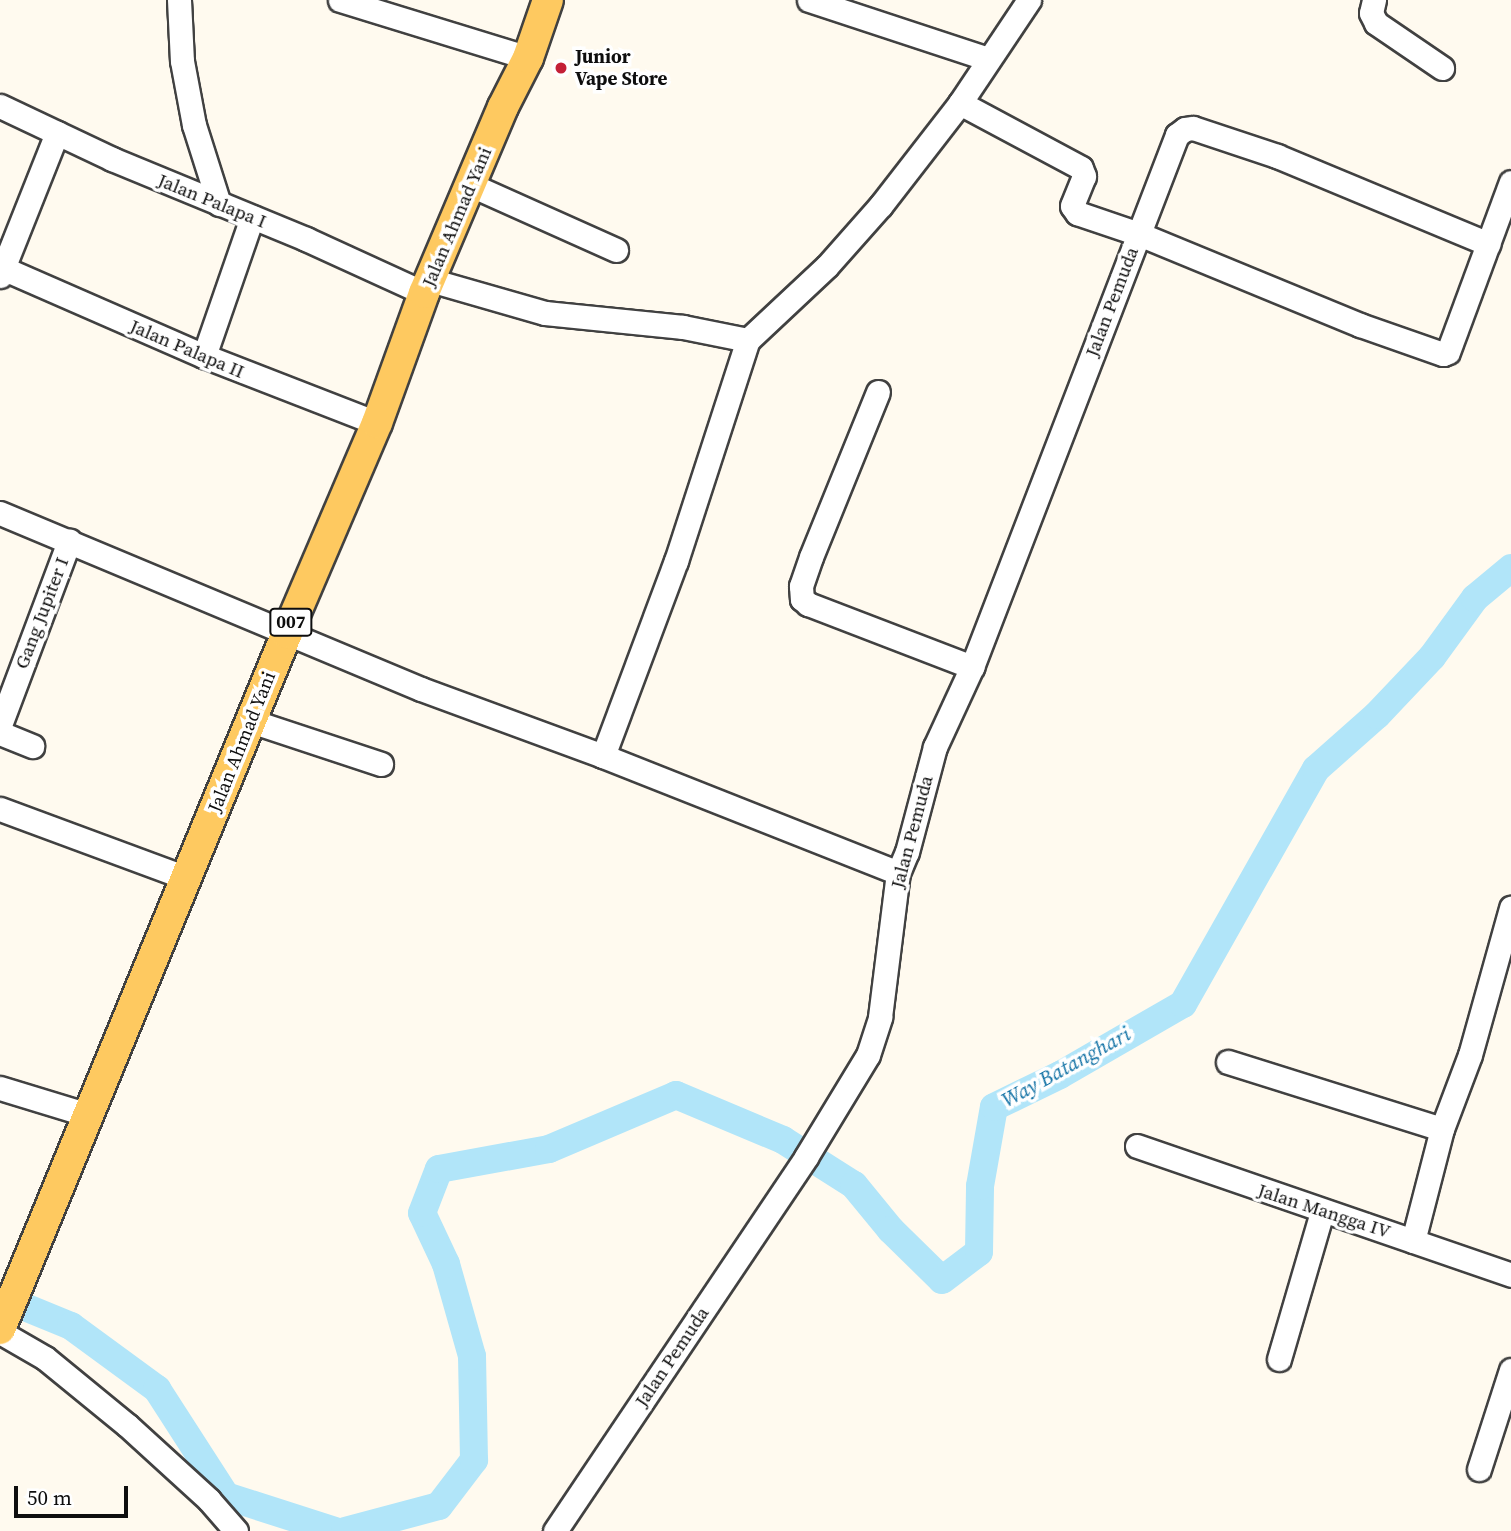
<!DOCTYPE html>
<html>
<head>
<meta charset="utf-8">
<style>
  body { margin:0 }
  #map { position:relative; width:1511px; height:1531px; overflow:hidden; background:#fffaef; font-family:"Source Serif 4",serif }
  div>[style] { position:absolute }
  .river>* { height:28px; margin:-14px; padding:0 14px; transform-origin:14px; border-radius:14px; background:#b1e5f9 }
  .roads { filter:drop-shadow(2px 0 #414141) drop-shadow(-2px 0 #414141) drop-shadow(0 2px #414141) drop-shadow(0 -2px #414141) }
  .minor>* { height:23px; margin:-11.5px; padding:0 11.5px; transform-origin:11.5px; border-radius:11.5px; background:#fff }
  .major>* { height:30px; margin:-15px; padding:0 15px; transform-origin:15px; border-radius:15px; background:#fec960 }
  .dots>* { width:19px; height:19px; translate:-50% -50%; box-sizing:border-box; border:4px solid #fff; border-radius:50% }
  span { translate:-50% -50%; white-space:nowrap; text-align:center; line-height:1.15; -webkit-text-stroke:7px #fff; paint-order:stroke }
  .shield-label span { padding:2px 5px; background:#fff; border:2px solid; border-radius:5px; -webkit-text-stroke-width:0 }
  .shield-label { font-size:18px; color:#0e0e0e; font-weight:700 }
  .poi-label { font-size:19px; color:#0e0e0e; font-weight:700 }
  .left { translate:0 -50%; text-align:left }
  .street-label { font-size:19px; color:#0e0e0e }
  .water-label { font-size:21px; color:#1272a5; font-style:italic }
  .scale { position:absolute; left:14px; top:1486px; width:114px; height:32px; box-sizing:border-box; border:4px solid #0e0e0e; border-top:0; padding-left:9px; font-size:21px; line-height:24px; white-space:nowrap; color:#0e0e0e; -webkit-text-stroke:5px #fff; paint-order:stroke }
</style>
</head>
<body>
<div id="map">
  <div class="river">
    <div style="left:0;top:1297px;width:77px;rotate:22.2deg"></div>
    <div style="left:71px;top:1326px;width:107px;rotate:36.2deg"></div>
    <div style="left:157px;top:1389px;width:127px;rotate:57.2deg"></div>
    <div style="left:226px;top:1496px;width:114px;rotate:17.8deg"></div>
    <div style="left:345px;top:1531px;width:97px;rotate:-14.9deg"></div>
    <div style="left:439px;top:1506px;width:58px;rotate:-52.7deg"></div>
    <div style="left:474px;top:1460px;width:104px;rotate:-91.1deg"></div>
    <div style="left:472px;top:1356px;width:96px;rotate:-105.8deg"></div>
    <div style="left:446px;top:1264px;width:56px;rotate:-115.2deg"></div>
    <div style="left:422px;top:1213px;width:47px;rotate:-68.9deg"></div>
    <div style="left:439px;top:1169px;width:112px;rotate:-10.3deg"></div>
    <div style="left:549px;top:1149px;width:138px;rotate:-23deg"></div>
    <div style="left:676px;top:1095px;width:116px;rotate:22.8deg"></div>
    <div style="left:783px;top:1140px;width:84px;rotate:32.4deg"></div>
    <div style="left:854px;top:1185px;width:58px;rotate:50.6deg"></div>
    <div style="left:891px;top:1230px;width:71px;rotate:44.4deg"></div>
    <div style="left:942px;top:1280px;width:46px;rotate:-37.1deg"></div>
    <div style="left:979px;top:1252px;width:66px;rotate:-89.1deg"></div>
    <div style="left:980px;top:1186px;width:80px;rotate:-80deg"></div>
    <div style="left:994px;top:1107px;width:73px;rotate:-25.9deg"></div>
    <div style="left:1060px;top:1075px;width:142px;rotate:-30deg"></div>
    <div style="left:1183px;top:1004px;width:270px;rotate:-60.5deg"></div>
    <div style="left:1316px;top:769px;width:81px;rotate:-41.5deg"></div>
    <div style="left:1377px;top:715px;width:80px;rotate:-46.5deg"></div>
    <div style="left:1432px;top:657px;width:73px;rotate:-53.9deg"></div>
    <div style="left:1475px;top:598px;width:47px;rotate:-39.8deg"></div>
  </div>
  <div class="roads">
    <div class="minor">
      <div style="left:179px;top:0;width:61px;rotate:87.2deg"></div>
      <div style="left:182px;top:61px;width:65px;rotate:79.4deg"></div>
      <div style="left:194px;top:125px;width:83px;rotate:72.4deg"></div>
      <div style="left:340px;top:0;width:197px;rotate:17.1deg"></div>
      <div style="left:809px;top:0;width:188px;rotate:18.2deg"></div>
      <div style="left:1374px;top:0;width:13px;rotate:103deg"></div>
      <div style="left:1371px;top:13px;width:11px;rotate:63deg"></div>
      <div style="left:1376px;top:23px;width:80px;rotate:34.3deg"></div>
      <div style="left:960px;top:103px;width:137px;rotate:28.2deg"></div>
      <div style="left:1081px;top:168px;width:9px;rotate:69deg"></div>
      <div style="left:1084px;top:176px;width:32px;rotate:112deg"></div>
      <div style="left:1072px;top:206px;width:9px;rotate:54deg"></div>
      <div style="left:1077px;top:213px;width:65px;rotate:18.7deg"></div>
      <div style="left:1139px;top:234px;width:239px;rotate:22.4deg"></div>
      <div style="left:1360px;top:325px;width:88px;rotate:19.3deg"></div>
      <div style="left:1443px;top:354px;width:5px;rotate:-22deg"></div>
      <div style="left:1448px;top:352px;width:181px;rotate:-69.7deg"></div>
      <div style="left:0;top:106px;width:124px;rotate:25.3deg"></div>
      <div style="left:112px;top:159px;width:210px;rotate:22.4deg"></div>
      <div style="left:306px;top:239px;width:130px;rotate:24.6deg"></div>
      <div style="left:471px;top:185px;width:159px;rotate:24.1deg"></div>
      <div style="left:0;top:267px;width:223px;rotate:23.6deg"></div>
      <div style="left:204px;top:356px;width:186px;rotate:21.2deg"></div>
      <div style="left:0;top:276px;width:154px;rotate:-68.3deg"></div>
      <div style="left:430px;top:280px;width:120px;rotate:16deg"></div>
      <div style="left:545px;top:313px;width:139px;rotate:5.8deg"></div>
      <div style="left:683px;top:327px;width:66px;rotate:11.3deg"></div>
      <div style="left:204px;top:356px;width:147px;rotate:-70.9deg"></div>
      <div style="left:878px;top:392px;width:178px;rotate:112.1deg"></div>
      <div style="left:811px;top:557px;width:31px;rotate:109deg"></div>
      <div style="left:801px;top:586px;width:13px;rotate:86deg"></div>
      <div style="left:802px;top:599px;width:8px;rotate:40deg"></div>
      <div style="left:808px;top:604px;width:176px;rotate:21deg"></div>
      <div style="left:0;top:513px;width:456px;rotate:22.7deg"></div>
      <div style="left:421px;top:689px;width:194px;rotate:20.2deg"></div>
      <div style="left:603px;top:756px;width:317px;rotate:21.6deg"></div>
      <div style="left:251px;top:721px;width:137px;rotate:18.3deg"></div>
      <div style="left:0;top:725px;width:197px;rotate:-69.4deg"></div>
      <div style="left:0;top:733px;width:35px;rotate:22deg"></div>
      <div style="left:603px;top:756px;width:208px;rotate:-69.5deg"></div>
      <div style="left:676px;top:561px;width:232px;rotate:-72deg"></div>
      <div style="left:748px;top:340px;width:108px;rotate:-43.1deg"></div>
      <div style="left:827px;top:266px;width:81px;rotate:-48.5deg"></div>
      <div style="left:881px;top:205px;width:129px;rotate:-52.2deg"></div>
      <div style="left:960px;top:103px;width:124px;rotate:-56.2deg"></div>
      <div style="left:0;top:809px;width:199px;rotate:20.3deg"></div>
      <div style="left:1228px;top:1062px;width:224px;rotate:17.4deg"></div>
      <div style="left:0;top:1088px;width:93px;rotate:16.9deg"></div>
      <div style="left:1137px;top:1146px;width:396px;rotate:19deg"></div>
      <div style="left:1413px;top:1241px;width:116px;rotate:-75.5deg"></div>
      <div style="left:1442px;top:1129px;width:79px;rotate:-69.3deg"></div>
      <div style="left:1470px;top:1055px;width:153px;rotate:-74.4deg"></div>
      <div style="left:0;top:1332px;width:52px;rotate:30deg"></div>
      <div style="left:45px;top:1358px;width:106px;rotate:39.3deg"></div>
      <div style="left:127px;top:1425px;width:111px;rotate:42.4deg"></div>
      <div style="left:209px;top:1500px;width:41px;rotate:48.9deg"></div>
      <div style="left:1279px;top:1359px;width:153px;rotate:-73.7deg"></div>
      <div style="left:1479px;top:1469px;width:104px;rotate:-72.1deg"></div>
      <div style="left:555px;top:1531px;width:450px;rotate:-56.1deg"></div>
      <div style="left:806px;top:1157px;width:119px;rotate:-58.7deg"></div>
      <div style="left:868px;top:1055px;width:40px;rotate:-72deg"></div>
      <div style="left:880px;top:1017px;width:145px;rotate:-82.9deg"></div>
      <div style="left:898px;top:873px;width:23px;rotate:-67deg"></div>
      <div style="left:907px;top:852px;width:109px;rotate:-75.1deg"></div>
      <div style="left:935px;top:747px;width:88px;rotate:-65.2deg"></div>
      <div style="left:972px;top:667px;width:570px;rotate:-68.93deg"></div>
      <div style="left:1177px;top:135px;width:10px;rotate:-37deg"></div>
      <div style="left:1185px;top:129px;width:8px;rotate:-7deg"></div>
      <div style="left:1193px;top:128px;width:89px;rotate:18.4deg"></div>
      <div style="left:1277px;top:156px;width:229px;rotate:22.6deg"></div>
    </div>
    <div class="major">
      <div style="left:0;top:1329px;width:753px;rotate:-67.59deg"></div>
      <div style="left:287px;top:633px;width:228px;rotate:-66.8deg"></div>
      <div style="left:377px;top:423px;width:138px;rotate:-70.1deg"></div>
      <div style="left:424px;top:293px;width:202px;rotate:-67deg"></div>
      <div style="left:503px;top:107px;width:55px;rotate:-63deg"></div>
      <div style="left:528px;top:58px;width:61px;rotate:-71deg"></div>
    </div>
  </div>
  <div class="dots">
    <div style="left:561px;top:68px;background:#c42037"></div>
  </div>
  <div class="shield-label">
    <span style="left:291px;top:622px">007</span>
  </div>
  <div class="poi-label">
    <span class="left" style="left:575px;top:68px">Junior<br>Vape Store</span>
  </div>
  <div class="street-label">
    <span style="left:212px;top:201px;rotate:22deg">Jalan Palapa I</span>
    <span style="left:457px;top:217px;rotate:-67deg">Jalan Ahmad Yani</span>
    <span style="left:1112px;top:302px;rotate:-69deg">Jalan Pemuda</span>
    <span style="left:187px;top:349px;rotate:23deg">Jalan Palapa II</span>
    <span style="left:42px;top:613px;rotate:-69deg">Gang Jupiter I</span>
    <span style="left:242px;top:742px;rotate:-68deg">Jalan Ahmad Yani</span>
    <span style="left:912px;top:832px;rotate:-75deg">Jalan Pemuda</span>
    <span style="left:1324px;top:1211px;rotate:18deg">Jalan Mangga IV</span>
    <span style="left:672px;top:1357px;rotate:-56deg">Jalan Pemuda</span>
  </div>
  <div class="water-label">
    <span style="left:1066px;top:1067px;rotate:-29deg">Way Batanghari</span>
  </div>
  <div class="scale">50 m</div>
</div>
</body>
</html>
